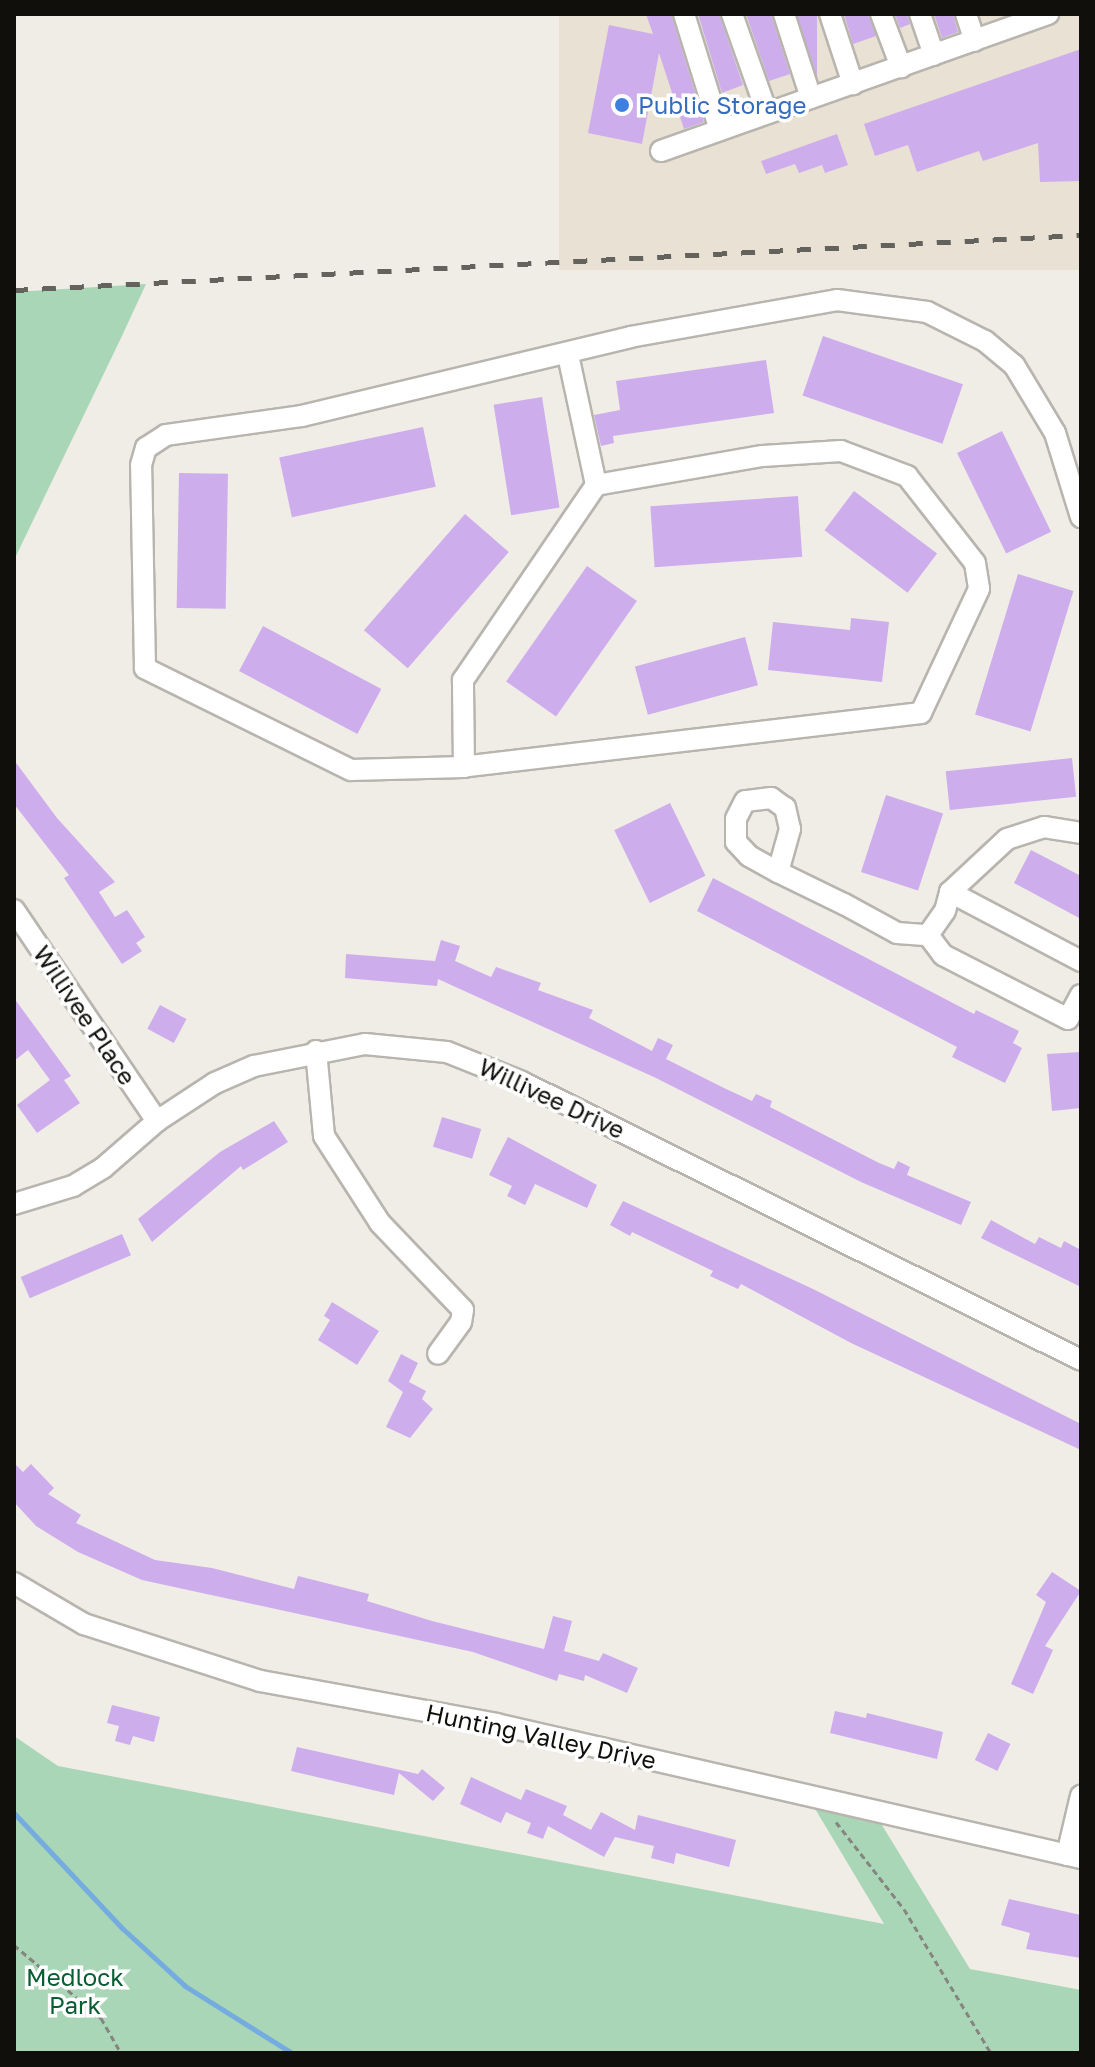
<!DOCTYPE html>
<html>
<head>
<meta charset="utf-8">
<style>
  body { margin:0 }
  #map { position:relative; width:1095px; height:2067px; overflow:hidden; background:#f0ede6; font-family:"Golos Text",sans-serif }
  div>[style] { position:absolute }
  .built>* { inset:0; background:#e9e1d4; transform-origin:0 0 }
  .green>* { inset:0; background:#a8d6b6 }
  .stream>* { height:5px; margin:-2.5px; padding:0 2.5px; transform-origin:2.5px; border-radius:2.5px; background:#75ace0 }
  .building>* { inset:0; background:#ceaded; transform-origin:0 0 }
  .path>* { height:3px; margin-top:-1.5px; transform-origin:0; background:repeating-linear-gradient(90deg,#878580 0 6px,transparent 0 10px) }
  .roads { filter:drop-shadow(2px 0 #b8b4ae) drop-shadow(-2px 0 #b8b4ae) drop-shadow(0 2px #b8b4ae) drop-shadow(0 -2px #b8b4ae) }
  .minor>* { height:20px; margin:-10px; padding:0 10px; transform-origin:10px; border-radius:10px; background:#fff }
  .rail>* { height:5px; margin-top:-2.5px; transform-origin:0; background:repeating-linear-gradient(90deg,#63625d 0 14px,transparent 0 28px) }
  .dots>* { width:22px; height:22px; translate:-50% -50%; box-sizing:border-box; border:4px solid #fff; border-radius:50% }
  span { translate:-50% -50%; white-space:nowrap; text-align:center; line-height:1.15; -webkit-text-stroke:7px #fff; paint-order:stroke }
  .shop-label { font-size:24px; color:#366cbe }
  .left { translate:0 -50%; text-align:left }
  .street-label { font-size:24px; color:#100f0c }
  .park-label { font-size:24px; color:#0a5c33 }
  .frame { position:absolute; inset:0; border:16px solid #100f0c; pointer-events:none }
</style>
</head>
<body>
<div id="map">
  <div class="built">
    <div style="left:559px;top:14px;width:522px;height:256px"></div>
  </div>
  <div class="green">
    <div style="clip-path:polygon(146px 284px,121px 338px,14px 560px,14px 292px)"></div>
    <div style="clip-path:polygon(14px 1736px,58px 1766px,884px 1924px,811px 1802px,877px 1817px,970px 1969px,1081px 1990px,1081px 2053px,14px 2053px)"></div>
  </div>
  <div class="stream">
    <div style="left:14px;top:1813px;width:158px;rotate:46.8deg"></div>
    <div style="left:122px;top:1928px;width:86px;rotate:42.6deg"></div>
    <div style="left:185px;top:1986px;width:126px;rotate:32.1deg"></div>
  </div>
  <div class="building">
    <div style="clip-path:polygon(646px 14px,671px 14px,704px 122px,684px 129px,659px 53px,642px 144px,588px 133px,609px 25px,653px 34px)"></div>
    <div style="clip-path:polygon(698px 14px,719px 14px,743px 85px,722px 93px)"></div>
    <div style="clip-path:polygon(746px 14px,771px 14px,790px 74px,769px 81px)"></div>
    <div style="left:798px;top:14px;width:19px;height:70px"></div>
    <div style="clip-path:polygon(844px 14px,868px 14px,876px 36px,853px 44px)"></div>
    <div style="clip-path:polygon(895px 14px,907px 14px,910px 24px,900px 28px)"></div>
    <div style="clip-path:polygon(934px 14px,953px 14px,958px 32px,942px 38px)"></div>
    <div style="clip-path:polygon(1081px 49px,1081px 181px,1040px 182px,1038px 143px,983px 161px,979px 151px,917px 172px,908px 145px,875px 156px,864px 124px)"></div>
    <div style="clip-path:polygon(837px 134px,848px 165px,825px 173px,822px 165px,799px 173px,795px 164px,766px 174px,761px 161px)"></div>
    <div style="left:823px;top:336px;width:148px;height:63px;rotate:19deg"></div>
    <div style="clip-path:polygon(766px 360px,774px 413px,613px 436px,614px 443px,601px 446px,594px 415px,620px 410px,616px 381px)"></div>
    <div style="left:542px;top:397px;width:112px;height:49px;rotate:81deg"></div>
    <div style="left:423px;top:427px;width:61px;height:147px;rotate:78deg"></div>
    <div style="left:1002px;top:431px;width:112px;height:50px;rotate:64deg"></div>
    <div style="left:179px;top:473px;width:49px;height:135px;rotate:1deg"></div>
    <div style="left:854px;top:491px;width:104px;height:49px;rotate:37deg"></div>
    <div style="left:798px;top:496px;width:61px;height:148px;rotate:86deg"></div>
    <div style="left:465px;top:514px;width:58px;height:154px;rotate:41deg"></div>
    <div style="left:587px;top:566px;width:61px;height:141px;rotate:35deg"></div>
    <div style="left:1018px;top:574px;width:58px;height:147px;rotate:17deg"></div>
    <div style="clip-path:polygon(851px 618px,889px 622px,882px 682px,768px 670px,773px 622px,850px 630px)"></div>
    <div style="left:263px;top:626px;width:134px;height:51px;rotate:28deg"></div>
    <div style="left:745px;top:637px;width:50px;height:114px;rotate:75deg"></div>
    <div style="left:1072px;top:758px;width:39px;height:127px;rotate:84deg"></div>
    <div style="clip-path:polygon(14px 760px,57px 818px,115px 882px,99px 892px,115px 917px,127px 910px,145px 937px,136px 943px,142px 951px,122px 964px,64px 878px,69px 875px,14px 804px)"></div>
    <div style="left:886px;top:795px;width:60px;height:81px;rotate:18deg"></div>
    <div style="left:670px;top:803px;width:81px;height:62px;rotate:64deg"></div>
    <div style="clip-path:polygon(1031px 850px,1081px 876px,1081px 919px,1014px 883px)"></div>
    <div style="clip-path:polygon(713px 878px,974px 1014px,976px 1010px,1019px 1031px,1013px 1043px,1022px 1048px,1005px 1083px,952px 1057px,957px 1047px,697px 911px)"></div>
    <div style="clip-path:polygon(441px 940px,460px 946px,455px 961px,491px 977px,496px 967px,541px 983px,538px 990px,593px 1010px,589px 1018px,652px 1051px,658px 1038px,673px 1045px,666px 1059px,724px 1088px,752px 1101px,756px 1094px,772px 1101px,770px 1107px,879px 1163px,894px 1169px,898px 1161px,910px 1167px,907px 1175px,971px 1202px,961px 1225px,861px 1182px,656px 1078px,438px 979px,437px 986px,345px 978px,346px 954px,435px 961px)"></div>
    <div style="clip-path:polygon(14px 998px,71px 1076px,64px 1080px,80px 1103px,37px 1133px,17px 1105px,50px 1080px,28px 1050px,14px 1061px)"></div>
    <div style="left:160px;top:1005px;width:30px;height:27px;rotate:28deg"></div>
    <div style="clip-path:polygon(1081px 1052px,1081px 1108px,1052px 1111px,1047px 1054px)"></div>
    <div style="left:442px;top:1117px;width:41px;height:31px;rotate:17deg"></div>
    <div style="clip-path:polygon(274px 1121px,288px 1142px,243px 1170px,241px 1166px,152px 1242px,138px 1219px,220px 1152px)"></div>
    <div style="clip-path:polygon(508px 1137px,597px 1185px,587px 1208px,535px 1184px,525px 1205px,507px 1196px,512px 1186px,489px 1175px)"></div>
    <div style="clip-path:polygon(623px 1201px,813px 1289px,1081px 1424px,1081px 1450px,851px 1343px,741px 1284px,738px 1289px,710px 1276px,713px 1271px,632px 1232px,630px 1236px,610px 1225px)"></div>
    <div style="clip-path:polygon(991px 1220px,1035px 1244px,1039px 1237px,1061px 1248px,1064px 1241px,1081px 1250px,1081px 1287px,981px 1238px)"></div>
    <div style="left:122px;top:1234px;width:23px;height:110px;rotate:67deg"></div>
    <div style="clip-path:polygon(332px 1302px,379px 1331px,357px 1365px,318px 1340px,330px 1320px,324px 1316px)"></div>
    <div style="clip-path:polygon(401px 1354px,418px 1363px,409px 1382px,426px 1391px,422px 1399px,433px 1409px,410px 1438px,386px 1427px,403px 1392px,388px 1381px)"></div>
    <div style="clip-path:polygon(14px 1463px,23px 1472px,31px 1464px,54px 1488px,48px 1494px,81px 1515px,76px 1523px,155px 1560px,212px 1568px,294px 1589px,298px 1576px,369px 1594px,367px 1601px,432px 1621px,544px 1649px,553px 1616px,572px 1621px,564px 1651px,599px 1661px,603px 1653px,638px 1668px,627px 1693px,585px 1675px,584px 1681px,559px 1674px,557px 1681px,473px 1652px,142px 1580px,78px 1552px,36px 1526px,14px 1502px)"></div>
    <div style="clip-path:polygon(1052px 1572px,1081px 1591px,1045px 1646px,1053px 1650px,1033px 1694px,1011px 1684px,1046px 1602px,1036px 1595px)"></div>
    <div style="clip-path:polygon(112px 1705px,160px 1717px,154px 1742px,133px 1736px,130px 1745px,115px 1741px,119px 1726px,107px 1723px)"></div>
    <div style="clip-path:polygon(835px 1711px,866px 1718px,867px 1713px,943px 1732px,937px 1759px,830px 1733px)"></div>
    <div style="left:988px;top:1733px;width:25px;height:30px;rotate:26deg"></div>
    <div style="clip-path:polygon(297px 1747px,418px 1774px,422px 1769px,445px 1788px,433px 1801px,399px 1773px,394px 1795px,291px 1771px)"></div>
    <div style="clip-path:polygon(471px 1777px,521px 1800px,526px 1789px,567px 1806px,563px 1815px,591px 1830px,601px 1812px,635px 1830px,638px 1815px,736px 1840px,729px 1867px,676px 1853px,674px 1864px,651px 1858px,654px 1846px,615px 1837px,604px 1857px,548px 1826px,543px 1839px,527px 1833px,531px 1823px,506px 1812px,501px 1823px,460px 1804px)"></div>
    <div style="clip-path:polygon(1009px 1899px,1081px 1915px,1081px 1958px,1026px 1949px,1030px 1933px,1001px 1925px)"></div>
  </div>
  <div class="path">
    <div style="left:836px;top:1822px;width:110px;rotate:52deg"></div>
    <div style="left:904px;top:1909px;width:168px;rotate:58.9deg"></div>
    <div style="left:14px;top:1945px;width:114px;rotate:40deg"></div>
    <div style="left:101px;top:2018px;width:40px;rotate:60.3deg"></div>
  </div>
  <div class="roads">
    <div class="minor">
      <div style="left:684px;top:14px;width:121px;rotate:72.8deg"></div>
      <div style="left:732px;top:14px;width:105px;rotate:70.5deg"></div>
      <div style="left:784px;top:14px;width:88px;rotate:72.2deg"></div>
      <div style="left:830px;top:14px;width:74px;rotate:71.8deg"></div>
      <div style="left:881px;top:14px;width:57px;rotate:69.3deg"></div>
      <div style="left:920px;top:14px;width:43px;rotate:71.1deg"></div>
      <div style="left:966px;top:14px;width:28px;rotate:72deg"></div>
      <div style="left:661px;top:151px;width:411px;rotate:-19.5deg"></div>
      <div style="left:568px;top:355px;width:133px;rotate:77.8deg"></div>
      <div style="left:596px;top:485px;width:169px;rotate:-9.9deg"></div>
      <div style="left:763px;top:456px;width:78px;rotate:-3.7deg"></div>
      <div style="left:841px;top:451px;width:71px;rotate:20.7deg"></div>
      <div style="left:907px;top:476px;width:110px;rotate:52deg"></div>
      <div style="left:975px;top:563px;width:26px;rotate:81deg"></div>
      <div style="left:979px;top:589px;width:137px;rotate:115.1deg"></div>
      <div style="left:921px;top:713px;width:460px;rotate:173.3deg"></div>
      <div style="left:464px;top:767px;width:113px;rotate:178.5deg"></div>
      <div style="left:351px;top:770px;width:230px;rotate:-153.7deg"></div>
      <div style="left:145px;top:668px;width:203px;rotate:-91.1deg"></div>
      <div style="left:141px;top:465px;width:18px;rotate:-74deg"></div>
      <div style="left:146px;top:448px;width:24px;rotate:-33deg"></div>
      <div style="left:166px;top:435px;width:137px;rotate:-8deg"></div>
      <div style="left:302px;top:416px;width:337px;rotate:-13.5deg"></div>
      <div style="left:630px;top:337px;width:210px;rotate:-10.1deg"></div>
      <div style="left:837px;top:300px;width:91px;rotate:7.6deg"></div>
      <div style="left:927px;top:312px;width:65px;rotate:26.6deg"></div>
      <div style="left:985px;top:341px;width:38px;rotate:40deg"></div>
      <div style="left:1014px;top:365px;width:79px;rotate:58.9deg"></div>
      <div style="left:1055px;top:433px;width:88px;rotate:72.8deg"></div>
      <div style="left:464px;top:767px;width:87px;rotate:-90.7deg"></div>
      <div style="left:463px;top:680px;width:236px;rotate:-55.7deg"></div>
      <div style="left:778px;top:872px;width:45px;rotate:-74.4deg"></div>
      <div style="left:790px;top:829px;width:22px;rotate:-103deg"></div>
      <div style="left:785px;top:808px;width:17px;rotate:-144deg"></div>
      <div style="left:771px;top:798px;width:26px;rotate:173deg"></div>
      <div style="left:745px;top:801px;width:20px;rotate:117deg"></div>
      <div style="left:736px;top:819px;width:23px;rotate:90deg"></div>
      <div style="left:736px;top:842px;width:19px;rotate:47deg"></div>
      <div style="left:749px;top:856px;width:33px;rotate:29deg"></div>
      <div style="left:778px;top:872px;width:73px;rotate:25.9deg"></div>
      <div style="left:844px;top:904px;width:60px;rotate:28.7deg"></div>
      <div style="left:897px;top:933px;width:31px;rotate:4deg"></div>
      <div style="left:928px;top:935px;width:29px;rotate:-55deg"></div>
      <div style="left:945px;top:911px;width:20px;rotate:-75deg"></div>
      <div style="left:950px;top:892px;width:78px;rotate:-42.9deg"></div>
      <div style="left:1007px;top:839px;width:39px;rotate:-18deg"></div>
      <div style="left:1044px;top:827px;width:37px;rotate:9deg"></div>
      <div style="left:950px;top:892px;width:148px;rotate:27.8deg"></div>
      <div style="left:14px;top:910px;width:255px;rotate:55.9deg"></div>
      <div style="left:928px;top:935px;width:25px;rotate:53deg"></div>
      <div style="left:943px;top:955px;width:140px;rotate:27.1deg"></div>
      <div style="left:1068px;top:1019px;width:27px;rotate:-62deg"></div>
      <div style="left:316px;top:1051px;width:85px;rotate:84.6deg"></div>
      <div style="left:324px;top:1136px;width:103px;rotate:57.2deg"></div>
      <div style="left:380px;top:1223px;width:120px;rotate:46.3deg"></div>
      <div style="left:463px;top:1310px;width:12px;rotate:99deg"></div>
      <div style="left:461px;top:1322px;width:39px;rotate:126deg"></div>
      <div style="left:14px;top:1204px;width:62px;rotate:-17deg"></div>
      <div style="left:73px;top:1186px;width:35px;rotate:-31deg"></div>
      <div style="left:103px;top:1168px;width:72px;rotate:-41deg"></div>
      <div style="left:157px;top:1121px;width:69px;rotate:-33.2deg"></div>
      <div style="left:215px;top:1083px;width:43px;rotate:-23.6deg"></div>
      <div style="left:254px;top:1066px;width:113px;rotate:-11.2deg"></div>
      <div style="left:365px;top:1044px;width:82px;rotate:5.6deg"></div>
      <div style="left:447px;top:1052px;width:81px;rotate:21.8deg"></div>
      <div style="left:522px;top:1082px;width:624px;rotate:26.44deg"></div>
      <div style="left:14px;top:1583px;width:81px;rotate:30.4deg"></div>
      <div style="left:84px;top:1624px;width:185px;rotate:17.9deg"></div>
      <div style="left:260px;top:1681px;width:240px;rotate:10.3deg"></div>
      <div style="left:496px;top:1724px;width:600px;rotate:12.9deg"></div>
      <div style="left:1067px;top:1855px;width:61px;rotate:-76.7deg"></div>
    </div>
  </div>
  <div class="rail">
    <div style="left:14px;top:290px;width:1068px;rotate:-2.95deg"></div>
  </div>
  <div class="dots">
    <div style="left:622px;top:105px;background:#3f7fe0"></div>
  </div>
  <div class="shop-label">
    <span class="left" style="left:638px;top:105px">Public Storage</span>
  </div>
  <div class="street-label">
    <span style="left:85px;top:1015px;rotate:56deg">Willivee Place</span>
    <span style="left:552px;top:1098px;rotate:25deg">Willivee Drive</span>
    <span style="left:541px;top:1736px;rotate:12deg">Hunting Valley Drive</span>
  </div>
  <div class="park-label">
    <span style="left:75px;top:1991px">Medlock<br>Park</span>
  </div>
  <div class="frame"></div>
</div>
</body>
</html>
